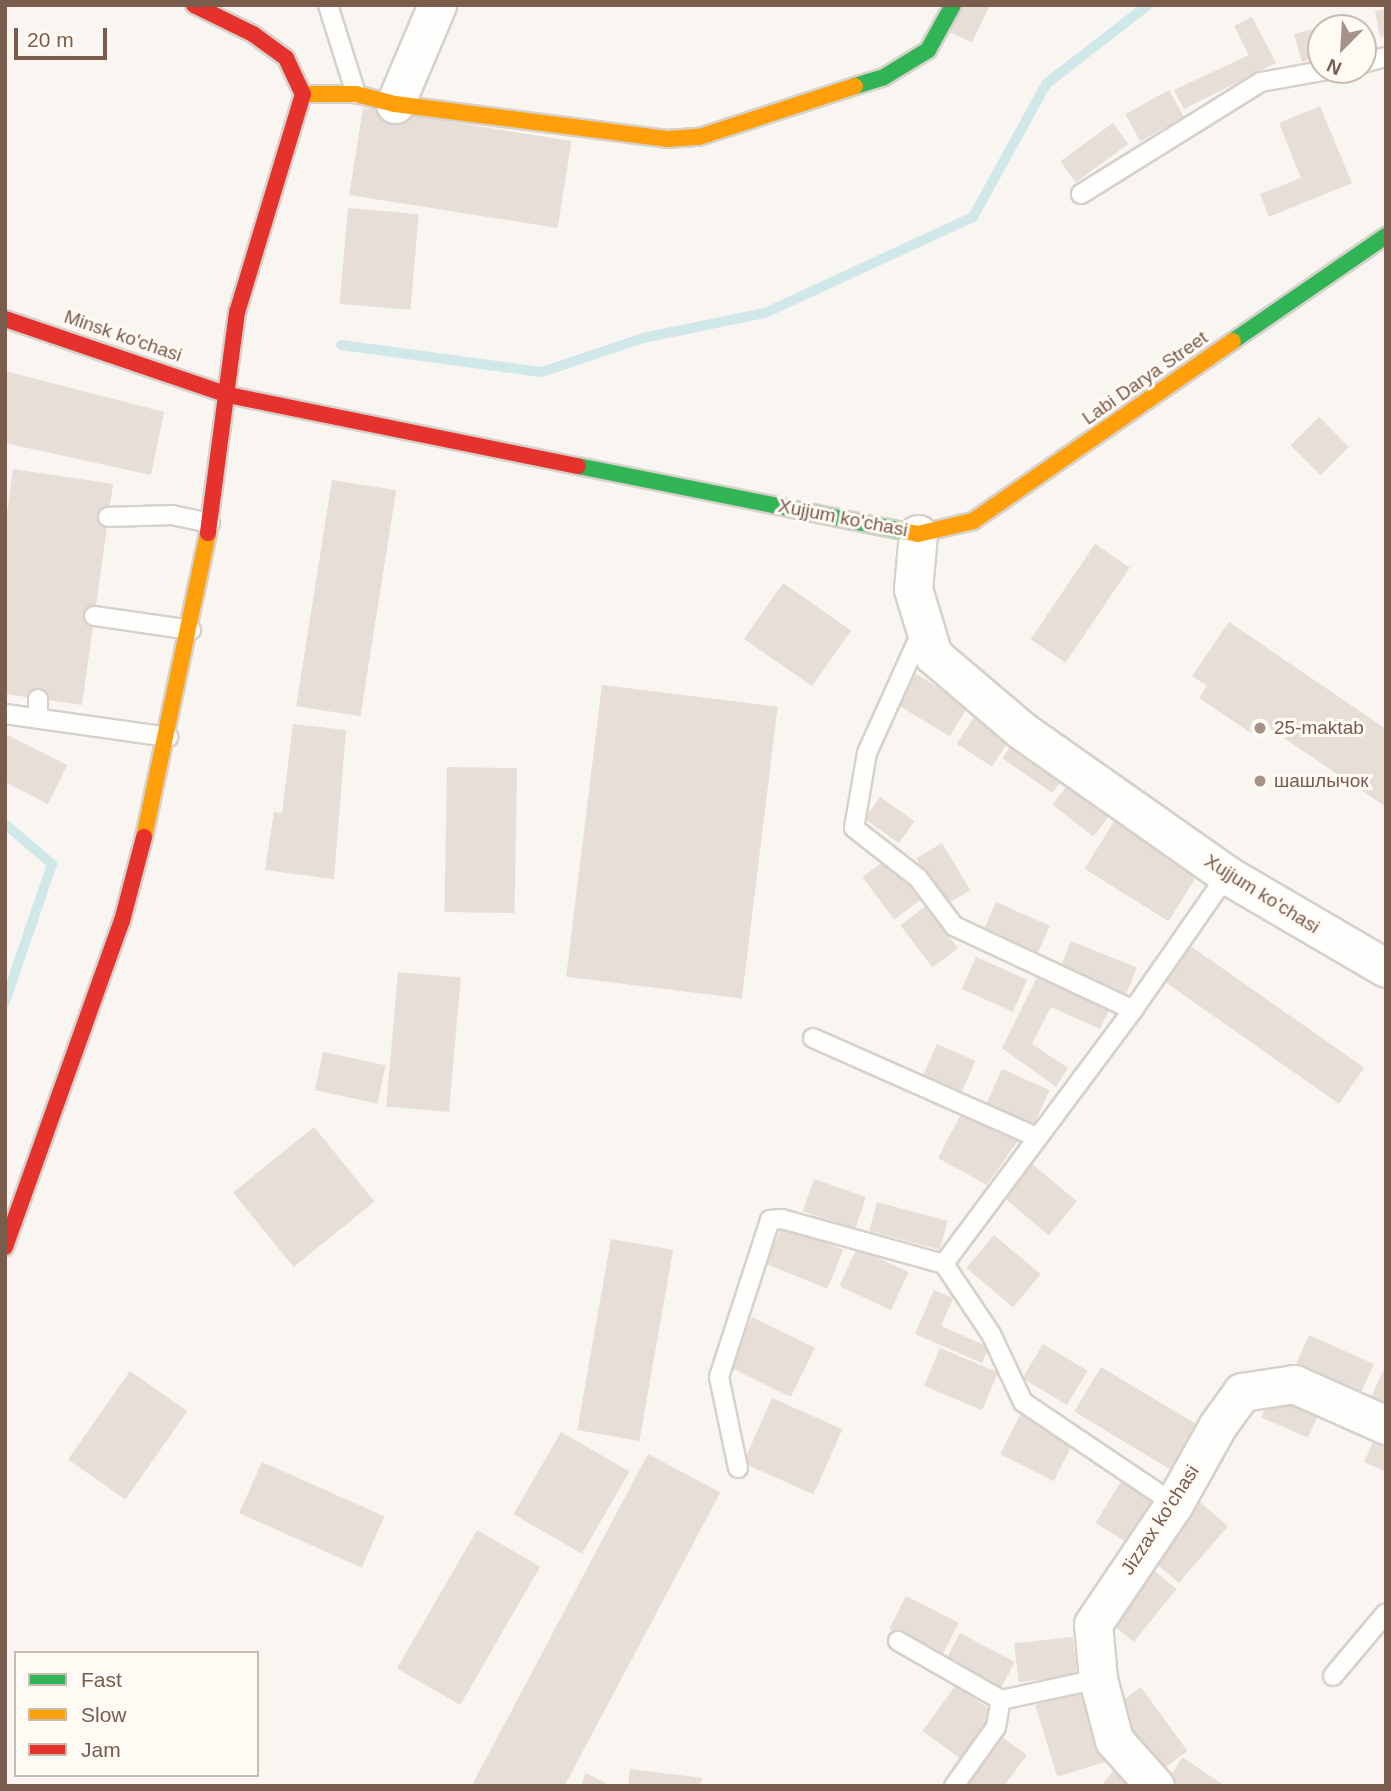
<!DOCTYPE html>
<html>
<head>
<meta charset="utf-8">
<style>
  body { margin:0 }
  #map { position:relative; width:1391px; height:1791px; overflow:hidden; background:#f9f5f0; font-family:Helvetica,sans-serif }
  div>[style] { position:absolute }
  .stream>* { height:10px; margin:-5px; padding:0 5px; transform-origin:5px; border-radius:5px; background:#d0e8ea }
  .building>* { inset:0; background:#e6ded7; transform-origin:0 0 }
  .roads { filter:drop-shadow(2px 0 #d7d1cb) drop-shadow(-2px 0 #d7d1cb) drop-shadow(0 2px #d7d1cb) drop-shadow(0 -2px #d7d1cb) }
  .lane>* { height:18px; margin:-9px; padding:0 9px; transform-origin:9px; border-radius:9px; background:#fefefd }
  .street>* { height:37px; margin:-18.5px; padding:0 18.5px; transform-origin:18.5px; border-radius:18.5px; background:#fefefd }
  .fast>* { height:16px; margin:-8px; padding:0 8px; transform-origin:8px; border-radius:8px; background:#30b455 }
  .slow>* { height:16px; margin:-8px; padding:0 8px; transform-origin:8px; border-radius:8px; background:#ff9f0a }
  .jam>* { height:16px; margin:-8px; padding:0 8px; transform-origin:8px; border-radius:8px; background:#e5322d }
  .dots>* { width:19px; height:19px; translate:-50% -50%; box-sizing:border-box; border:4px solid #fffaf3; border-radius:50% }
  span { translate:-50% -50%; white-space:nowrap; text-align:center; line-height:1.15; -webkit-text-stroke:6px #fffaf3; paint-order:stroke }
  .street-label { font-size:19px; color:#7a5c4d }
  .poi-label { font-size:19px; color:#7a5c4d }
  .left { translate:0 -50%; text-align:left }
  .frame { position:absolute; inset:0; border:7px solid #7a5c4d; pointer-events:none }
  .legend { position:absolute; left:14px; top:1651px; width:245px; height:126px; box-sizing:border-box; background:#fffaf3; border:2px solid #cabbb1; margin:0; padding:9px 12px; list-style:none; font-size:21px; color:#7a5c4d }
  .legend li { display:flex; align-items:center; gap:14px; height:35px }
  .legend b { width:35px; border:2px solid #cabbb1 }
  .north { position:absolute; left:1307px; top:14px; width:70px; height:70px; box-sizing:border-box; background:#fffaf3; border:2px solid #cabbb1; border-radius:50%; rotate:204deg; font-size:19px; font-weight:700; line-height:28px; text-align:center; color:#7a5c4d }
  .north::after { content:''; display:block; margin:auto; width:24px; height:32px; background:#a69286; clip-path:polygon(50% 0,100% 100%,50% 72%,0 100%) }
  .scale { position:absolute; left:14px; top:28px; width:93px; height:32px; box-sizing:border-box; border:4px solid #7a5c4d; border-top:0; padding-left:9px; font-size:21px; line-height:24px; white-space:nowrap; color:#7a5c4d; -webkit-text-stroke:5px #fffaf3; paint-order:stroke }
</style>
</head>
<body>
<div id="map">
  <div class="stream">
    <div style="left:341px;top:345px;width:203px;rotate:7.7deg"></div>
    <div style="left:542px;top:372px;width:107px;rotate:-18.6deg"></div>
    <div style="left:643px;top:338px;width:125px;rotate:-11.6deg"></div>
    <div style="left:765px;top:313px;width:229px;rotate:-24.8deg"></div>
    <div style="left:973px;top:217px;width:152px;rotate:-61.2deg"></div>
    <div style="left:1046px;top:84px;width:129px;rotate:-37.8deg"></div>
    <div style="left:5px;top:824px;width:62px;rotate:40.4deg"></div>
    <div style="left:52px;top:864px;width:146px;rotate:108.8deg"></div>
  </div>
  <div class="building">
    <div style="clip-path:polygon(961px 5px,990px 5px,972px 42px,948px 32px)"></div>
    <div style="clip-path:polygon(1386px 9px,1386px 36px,1380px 37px,1375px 11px)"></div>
    <div style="clip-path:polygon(1252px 17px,1276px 63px,1184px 109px,1174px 90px,1249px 55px,1234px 26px)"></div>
    <div style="clip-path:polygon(1366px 21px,1371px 42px,1363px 44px,1363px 28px,1339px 28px)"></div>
    <div style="clip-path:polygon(1321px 27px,1321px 56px,1302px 62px,1294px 34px)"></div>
    <div style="left:1169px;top:90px;width:31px;height:50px;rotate:61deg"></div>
    <div style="clip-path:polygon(1320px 106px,1352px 183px,1269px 217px,1260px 194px,1301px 178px,1279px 123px)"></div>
    <div style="left:363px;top:108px;width:211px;height:88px;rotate:9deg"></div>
    <div style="left:1113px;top:123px;width:26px;height:65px;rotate:54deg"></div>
    <div style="left:348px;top:208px;width:71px;height:96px;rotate:5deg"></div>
    <div style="clip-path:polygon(5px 371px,164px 412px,151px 475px,5px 443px)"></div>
    <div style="left:1319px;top:417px;width:42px;height:40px;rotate:45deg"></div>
    <div style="clip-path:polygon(13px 469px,113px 484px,82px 705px,5px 694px,5px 527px)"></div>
    <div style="left:332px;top:480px;width:65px;height:229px;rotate:9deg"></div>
    <div style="left:1095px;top:544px;width:42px;height:115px;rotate:34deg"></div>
    <div style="left:783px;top:583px;width:83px;height:68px;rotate:35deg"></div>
    <div style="clip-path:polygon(1229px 622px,1386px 729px,1386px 807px,1259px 721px,1251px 733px,1199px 698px,1207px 686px,1192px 676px)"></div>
    <div style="left:916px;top:674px;width:61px;height:36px;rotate:31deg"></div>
    <div style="left:602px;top:685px;width:177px;height:294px;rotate:7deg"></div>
    <div style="left:978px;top:711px;width:42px;height:39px;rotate:33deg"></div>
    <div style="clip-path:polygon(293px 724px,346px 730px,334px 879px,265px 870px,274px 812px,282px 813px)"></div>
    <div style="clip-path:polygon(5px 734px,67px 765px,48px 804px,5px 782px)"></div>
    <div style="left:1018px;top:736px;width:61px;height:27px;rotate:35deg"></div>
    <div style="left:447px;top:767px;width:70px;height:145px;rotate:1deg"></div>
    <div style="left:1074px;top:777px;width:52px;height:35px;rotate:38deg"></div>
    <div style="left:880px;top:797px;width:42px;height:27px;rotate:35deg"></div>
    <div style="left:1120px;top:812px;width:99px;height:67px;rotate:32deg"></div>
    <div style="left:942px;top:843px;width:55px;height:30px;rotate:59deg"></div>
    <div style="left:888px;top:858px;width:53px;height:32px;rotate:53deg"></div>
    <div style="left:996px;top:902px;width:59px;height:34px;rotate:24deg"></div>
    <div style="left:926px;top:906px;width:53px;height:32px;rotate:53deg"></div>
    <div style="left:1071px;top:941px;width:71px;height:28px;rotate:22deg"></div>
    <div style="left:1189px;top:945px;width:214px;height:44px;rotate:35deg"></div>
    <div style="left:976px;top:957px;width:56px;height:35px;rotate:24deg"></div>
    <div style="left:398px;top:972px;width:63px;height:135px;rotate:5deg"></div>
    <div style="clip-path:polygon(1037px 977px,1111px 1007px,1100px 1029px,1051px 1007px,1032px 1044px,1068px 1068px,1056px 1087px,1002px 1048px)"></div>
    <div style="left:937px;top:1044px;width:42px;height:38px;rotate:24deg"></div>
    <div style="left:323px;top:1052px;width:64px;height:39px;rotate:12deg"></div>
    <div style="left:1002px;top:1069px;width:52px;height:42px;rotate:24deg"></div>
    <div style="clip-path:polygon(962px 1112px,1019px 1139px,987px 1185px,938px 1158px)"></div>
    <div style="left:314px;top:1127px;width:96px;height:104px;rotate:51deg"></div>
    <div style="left:1031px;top:1163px;width:60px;height:44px;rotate:40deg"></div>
    <div style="left:814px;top:1179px;width:55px;height:34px;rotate:19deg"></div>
    <div style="left:877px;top:1202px;width:73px;height:30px;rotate:15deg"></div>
    <div style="left:782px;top:1225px;width:66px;height:42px;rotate:22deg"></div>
    <div style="left:994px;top:1235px;width:61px;height:43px;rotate:40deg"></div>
    <div style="left:611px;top:1239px;width:63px;height:194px;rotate:10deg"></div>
    <div style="left:857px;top:1248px;width:57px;height:42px;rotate:25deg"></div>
    <div style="clip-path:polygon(934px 1290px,953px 1298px,941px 1326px,989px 1347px,982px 1363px,915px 1334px)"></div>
    <div style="left:752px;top:1317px;width:70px;height:55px;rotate:26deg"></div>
    <div style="left:1309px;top:1335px;width:71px;height:42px;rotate:24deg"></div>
    <div style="left:1043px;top:1344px;width:52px;height:40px;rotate:31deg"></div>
    <div style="left:940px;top:1348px;width:63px;height:41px;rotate:23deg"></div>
    <div style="clip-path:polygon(1386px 1364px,1386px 1414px,1367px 1406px)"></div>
    <div style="left:1101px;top:1367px;width:120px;height:52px;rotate:31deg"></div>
    <div style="left:130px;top:1371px;width:70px;height:108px;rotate:35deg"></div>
    <div style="left:1273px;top:1390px;width:51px;height:30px;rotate:23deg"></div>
    <div style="left:772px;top:1398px;width:77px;height:71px;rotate:24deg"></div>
    <div style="left:1021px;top:1413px;width:60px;height:46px;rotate:27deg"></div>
    <div style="clip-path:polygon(1378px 1431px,1386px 1434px,1386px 1472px,1364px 1462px)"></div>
    <div style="left:561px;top:1432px;width:79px;height:95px;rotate:30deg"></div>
    <div style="left:648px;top:1454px;width:82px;height:377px;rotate:28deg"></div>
    <div style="left:262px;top:1462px;width:134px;height:56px;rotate:24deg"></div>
    <div style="left:1124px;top:1477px;width:41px;height:54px;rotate:32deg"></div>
    <div style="left:1200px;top:1502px;width:37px;height:75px;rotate:41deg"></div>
    <div style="left:477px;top:1530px;width:73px;height:160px;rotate:30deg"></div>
    <div style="left:1147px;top:1565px;width:38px;height:68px;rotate:39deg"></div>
    <div style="left:906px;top:1596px;width:59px;height:37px;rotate:27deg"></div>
    <div style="left:960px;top:1633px;width:62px;height:30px;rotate:28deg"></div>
    <div style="left:1073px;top:1637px;width:39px;height:59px;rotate:84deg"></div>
    <div style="left:956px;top:1685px;width:48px;height:57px;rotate:36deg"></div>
    <div style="left:1141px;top:1687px;width:79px;height:40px;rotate:54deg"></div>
    <div style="left:1084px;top:1690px;width:75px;height:51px;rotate:73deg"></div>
    <div style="clip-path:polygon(1002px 1737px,1027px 1755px,1004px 1786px,967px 1786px)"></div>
    <div style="clip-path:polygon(1182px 1757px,1225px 1786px,1165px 1786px)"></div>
    <div style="clip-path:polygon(630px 1769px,703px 1778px,699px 1786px,628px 1786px)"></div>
    <div style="clip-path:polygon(1114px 1770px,1132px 1786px,1101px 1786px)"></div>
    <div style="clip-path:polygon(586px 1773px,611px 1786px,581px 1786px)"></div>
  </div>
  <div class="roads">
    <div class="lane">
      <div style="left:328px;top:5px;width:93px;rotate:72.5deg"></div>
      <div style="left:1363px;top:63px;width:24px;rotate:-15deg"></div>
      <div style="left:1081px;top:194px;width:212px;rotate:-31.9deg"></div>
      <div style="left:1261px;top:82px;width:67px;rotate:-10.3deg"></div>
      <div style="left:108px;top:517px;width:64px;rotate:-1.8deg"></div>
      <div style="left:172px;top:515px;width:39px;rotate:12deg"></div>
      <div style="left:94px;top:616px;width:98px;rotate:8.2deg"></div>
      <div style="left:922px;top:631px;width:134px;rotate:114.3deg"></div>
      <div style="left:867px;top:753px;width:76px;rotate:99.8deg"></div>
      <div style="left:854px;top:828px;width:81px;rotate:38deg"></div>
      <div style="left:918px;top:878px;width:60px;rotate:53.1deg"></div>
      <div style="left:954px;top:926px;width:198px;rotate:25.1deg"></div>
      <div style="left:1133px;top:1010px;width:317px;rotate:126.7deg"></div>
      <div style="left:944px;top:1264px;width:84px;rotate:56.1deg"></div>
      <div style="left:991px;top:1334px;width:75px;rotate:64.8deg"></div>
      <div style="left:1023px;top:1402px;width:182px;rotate:34deg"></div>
      <div style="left:38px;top:699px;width:20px;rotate:90deg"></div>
      <div style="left:5px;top:714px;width:165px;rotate:8deg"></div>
      <div style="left:1133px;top:1010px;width:165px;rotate:-55.2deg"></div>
      <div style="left:813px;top:1038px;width:244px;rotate:23.9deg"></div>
      <div style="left:738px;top:1468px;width:93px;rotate:-101.8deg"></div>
      <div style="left:719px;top:1377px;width:165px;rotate:-72deg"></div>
      <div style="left:770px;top:1220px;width:12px;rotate:-5deg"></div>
      <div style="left:782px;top:1219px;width:168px;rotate:15.5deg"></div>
      <div style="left:898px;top:1641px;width:119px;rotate:29.8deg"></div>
      <div style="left:1001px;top:1700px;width:99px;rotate:-12.2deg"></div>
      <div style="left:1333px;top:1676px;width:82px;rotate:-49.9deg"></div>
      <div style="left:954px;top:1786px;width:72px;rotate:-54.6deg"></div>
      <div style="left:996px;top:1727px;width:27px;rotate:-80deg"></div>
    </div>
    <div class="street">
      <div style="left:395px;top:104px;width:108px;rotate:-67deg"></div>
      <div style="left:918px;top:534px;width:55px;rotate:95.2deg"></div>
      <div style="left:913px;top:589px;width:69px;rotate:73.1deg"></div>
      <div style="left:933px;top:655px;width:116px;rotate:40.4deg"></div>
      <div style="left:1021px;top:730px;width:252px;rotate:35.1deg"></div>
      <div style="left:1227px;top:875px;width:184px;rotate:30.3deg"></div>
      <div style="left:1155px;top:1786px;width:62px;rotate:-131.7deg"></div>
      <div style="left:1114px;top:1740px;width:63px;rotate:-104.7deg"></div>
      <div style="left:1098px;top:1679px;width:55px;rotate:-95.2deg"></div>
      <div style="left:1093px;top:1624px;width:145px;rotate:-56deg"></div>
      <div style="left:1174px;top:1504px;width:90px;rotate:-60.9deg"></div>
      <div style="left:1218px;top:1425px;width:41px;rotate:-54deg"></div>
      <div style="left:1242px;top:1392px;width:53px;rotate:-8.7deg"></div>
      <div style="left:1294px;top:1384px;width:101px;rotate:24deg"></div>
    </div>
    <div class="fast">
      <div style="left:855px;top:86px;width:30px;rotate:-17deg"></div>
      <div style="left:884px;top:77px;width:52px;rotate:-31.5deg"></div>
      <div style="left:928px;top:50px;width:51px;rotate:-60.9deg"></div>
      <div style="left:1233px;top:341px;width:186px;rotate:-34.5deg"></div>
      <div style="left:578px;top:466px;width:337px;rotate:11.3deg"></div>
    </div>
    <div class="slow">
      <div style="left:303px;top:94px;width:53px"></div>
      <div style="left:356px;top:94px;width:40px;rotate:14.4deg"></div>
      <div style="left:395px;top:104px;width:274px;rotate:7.3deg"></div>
      <div style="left:667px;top:139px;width:32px;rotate:-4deg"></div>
      <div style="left:699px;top:137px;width:164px;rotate:-18.1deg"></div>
      <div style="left:908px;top:532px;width:10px;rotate:11deg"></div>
      <div style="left:918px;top:534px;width:57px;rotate:-13.3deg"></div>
      <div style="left:973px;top:521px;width:316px;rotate:-34.7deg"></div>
      <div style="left:144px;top:837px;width:311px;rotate:-78.1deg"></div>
    </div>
    <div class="jam">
      <div style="left:194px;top:5px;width:66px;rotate:26.2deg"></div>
      <div style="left:253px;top:34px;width:41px;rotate:36deg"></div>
      <div style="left:286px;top:58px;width:40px;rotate:65deg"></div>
      <div style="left:303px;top:94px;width:228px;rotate:106.8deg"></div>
      <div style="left:237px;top:312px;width:223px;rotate:97.5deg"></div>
      <div style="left:5px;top:319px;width:236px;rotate:18.8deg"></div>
      <div style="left:228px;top:395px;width:357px;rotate:11.5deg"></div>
      <div style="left:5px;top:1247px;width:346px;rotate:-70.3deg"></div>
      <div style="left:122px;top:921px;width:87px;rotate:-75.3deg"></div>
    </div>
  </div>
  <div class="dots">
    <div style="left:1260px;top:728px;background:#a69286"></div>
    <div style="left:1260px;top:781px;background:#a69286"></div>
  </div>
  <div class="street-label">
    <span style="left:123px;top:336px;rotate:19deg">Minsk ko'chasi</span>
    <span style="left:1145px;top:378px;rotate:-35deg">Labi Darya Street</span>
    <span style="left:843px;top:518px;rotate:11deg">Xujjum ko'chasi</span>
    <span style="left:1262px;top:894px;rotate:32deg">Xujjum ko'chasi</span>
    <span style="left:1160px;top:1520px;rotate:-57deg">Jizzax ko'chasi</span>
  </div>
  <div class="poi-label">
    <span class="left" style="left:1274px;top:728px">25-maktab</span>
    <span class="left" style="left:1274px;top:781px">шашлычок</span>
  </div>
  <div class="frame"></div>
  <ul class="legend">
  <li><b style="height:9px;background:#30b455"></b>Fast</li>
  <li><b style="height:9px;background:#ff9f0a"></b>Slow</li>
  <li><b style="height:9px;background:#e5322d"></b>Jam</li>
  </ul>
  <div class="north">N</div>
  <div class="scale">20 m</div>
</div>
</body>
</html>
